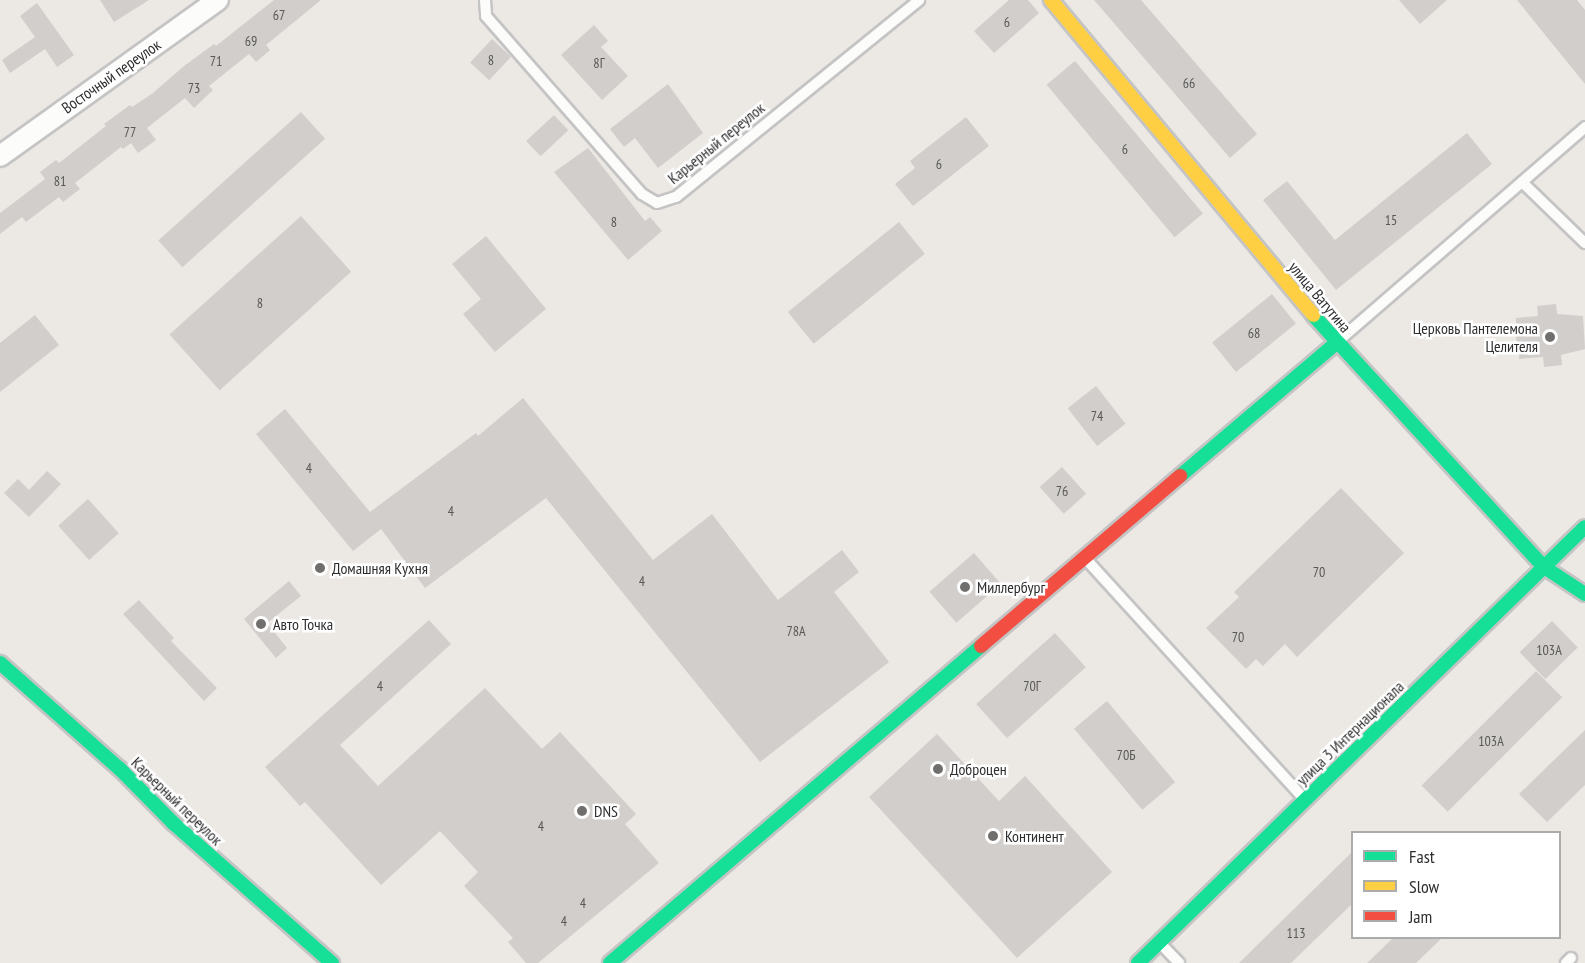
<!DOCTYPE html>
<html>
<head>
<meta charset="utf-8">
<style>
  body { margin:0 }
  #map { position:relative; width:1585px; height:963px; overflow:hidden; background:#ece8e4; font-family:"PT Sans Narrow",sans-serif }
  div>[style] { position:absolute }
  .building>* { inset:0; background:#d1cecb; transform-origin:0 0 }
  .roads { filter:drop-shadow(2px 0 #c5c4c5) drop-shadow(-2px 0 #c5c4c5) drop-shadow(0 2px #c5c4c5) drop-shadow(0 -2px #c5c4c5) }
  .lane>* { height:10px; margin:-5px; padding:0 5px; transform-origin:5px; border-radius:5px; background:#fcfcfb }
  .street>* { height:20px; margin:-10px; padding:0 10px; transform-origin:10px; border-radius:10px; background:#fcfcfb }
  .fast>* { height:14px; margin:-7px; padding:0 7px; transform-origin:7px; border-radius:7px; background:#16e098 }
  .slow>* { height:14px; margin:-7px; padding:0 7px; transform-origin:7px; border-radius:7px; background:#ffcf43 }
  .jam>* { height:14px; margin:-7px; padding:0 7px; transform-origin:7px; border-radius:7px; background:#f24e42 }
  .dots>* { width:16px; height:16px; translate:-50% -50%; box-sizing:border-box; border:3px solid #fff; border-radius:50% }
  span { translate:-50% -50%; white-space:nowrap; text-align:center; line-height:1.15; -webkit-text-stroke:5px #fff; paint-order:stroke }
  .number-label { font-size:14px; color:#585857 }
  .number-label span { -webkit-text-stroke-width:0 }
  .street-label { font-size:16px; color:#2e2e2e }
  .poi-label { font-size:16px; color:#2e2e2e }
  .right { translate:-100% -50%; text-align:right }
  .left { translate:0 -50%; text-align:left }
  .legend { position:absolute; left:1351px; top:831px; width:210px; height:108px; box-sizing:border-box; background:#fff; border:2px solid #ababab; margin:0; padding:8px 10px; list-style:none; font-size:18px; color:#2e2e2e }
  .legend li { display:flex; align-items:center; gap:12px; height:30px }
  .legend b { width:30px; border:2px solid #ababab }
</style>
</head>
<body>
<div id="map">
  <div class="building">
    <div style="clip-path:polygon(100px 0,149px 0,114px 22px)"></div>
    <div style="clip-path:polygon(274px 0,321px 0,266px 45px,270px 50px,256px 62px,249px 54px,209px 86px,213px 90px,194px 108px,185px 98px,147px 128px,156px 140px,138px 153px,131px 143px,123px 149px,121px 147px,75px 183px,80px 189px,63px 202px,59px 197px,26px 222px,22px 217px,0 234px,0 213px,45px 179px,40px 172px,56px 160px,59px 163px,106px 126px,104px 124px,130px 105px,132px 107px,153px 93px,184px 66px,214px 44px,216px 46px)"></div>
    <div style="clip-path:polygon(1009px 0,1028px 0,1039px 13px,994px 53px,974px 31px)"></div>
    <div style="clip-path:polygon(1094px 0,1141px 0,1257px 134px,1230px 158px)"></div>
    <div style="clip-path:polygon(1399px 0,1447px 0,1420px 24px)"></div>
    <div style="clip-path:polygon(1517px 0,1577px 0,1585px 10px,1585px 84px)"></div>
    <div style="clip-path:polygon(37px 3px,74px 55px,57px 67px,45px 49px,10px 73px,2px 60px,35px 37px,20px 16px)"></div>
    <div style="clip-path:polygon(594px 25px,608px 41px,601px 47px,628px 76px,602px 100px,561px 55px)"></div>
    <div style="left:492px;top:39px;width:26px;height:32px;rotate:43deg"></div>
    <div style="left:1075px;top:61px;width:199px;height:37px;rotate:50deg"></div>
    <div style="clip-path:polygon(668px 84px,703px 133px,658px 168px,635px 138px,624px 147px,610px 129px)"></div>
    <div style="left:301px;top:112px;width:36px;height:192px;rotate:48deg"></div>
    <div style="left:554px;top:115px;width:21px;height:38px;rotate:47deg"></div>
    <div style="clip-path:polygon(966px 117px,989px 146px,913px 206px,895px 184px,915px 168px,910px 161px)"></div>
    <div style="clip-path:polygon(1467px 133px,1492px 164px,1336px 290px,1263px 200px,1287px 181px,1335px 240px)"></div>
    <div style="clip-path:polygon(588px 148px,645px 221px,650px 217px,662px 231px,628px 260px,554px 172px)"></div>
    <div style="left:301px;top:216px;width:75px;height:177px;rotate:48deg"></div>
    <div style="left:899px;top:222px;width:41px;height:143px;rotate:51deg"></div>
    <div style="clip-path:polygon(486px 236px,546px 309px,495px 352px,463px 314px,481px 299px,452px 264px)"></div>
    <div style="left:1272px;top:294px;width:38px;height:77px;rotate:51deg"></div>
    <div style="clip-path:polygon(1556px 304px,1557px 314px,1583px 316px,1585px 349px,1561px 355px,1562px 365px,1544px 367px,1543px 357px,1519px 359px,1520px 346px,1516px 339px,1516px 318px,1538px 316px,1537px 306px)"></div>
    <div style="clip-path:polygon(35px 315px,59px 345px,0 392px,0 343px)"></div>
    <div style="left:1096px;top:386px;width:48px;height:36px;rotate:52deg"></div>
    <div style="clip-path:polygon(523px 398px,653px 560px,712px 514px,778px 600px,842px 550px,859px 572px,834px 592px,889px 662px,760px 762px,546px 498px,425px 588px,381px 529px,353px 551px,256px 434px,285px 409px,370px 512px,476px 433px,478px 436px)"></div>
    <div style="left:1062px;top:467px;width:36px;height:30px;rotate:48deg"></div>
    <div style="clip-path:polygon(47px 471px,61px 484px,29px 517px,4px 493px,18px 479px,29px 490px)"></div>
    <div style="clip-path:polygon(1341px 488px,1404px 553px,1297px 657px,1285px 644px,1263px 666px,1256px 659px,1246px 669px,1206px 628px,1239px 597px,1234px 592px)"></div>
    <div style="left:88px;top:499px;width:46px;height:40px;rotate:48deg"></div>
    <div style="left:974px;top:553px;width:41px;height:59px;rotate:49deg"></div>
    <div style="clip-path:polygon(289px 581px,301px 596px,267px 623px,287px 648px,276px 658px,244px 619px)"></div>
    <div style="clip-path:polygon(139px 600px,174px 638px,171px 641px,217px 688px,204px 701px,123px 614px)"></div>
    <div style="clip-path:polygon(429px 620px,451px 644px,340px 745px,378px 786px,485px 688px,542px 749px,560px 732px,636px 814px,625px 824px,659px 863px,538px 963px,526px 963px,508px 942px,513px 938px,464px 886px,478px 872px,440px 831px,381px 885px,305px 802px,300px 806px,265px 767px)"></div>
    <div style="left:1552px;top:621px;width:37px;height:45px;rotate:46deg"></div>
    <div style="left:1055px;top:633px;width:46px;height:106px;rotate:48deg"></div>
    <div style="left:1536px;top:671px;width:37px;height:162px;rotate:45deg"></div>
    <div style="left:1107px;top:701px;width:106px;height:43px;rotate:50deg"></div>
    <div style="clip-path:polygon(1585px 730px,1585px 785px,1547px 822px,1519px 794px)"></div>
    <div style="clip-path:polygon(937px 734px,999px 801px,1025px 776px,1112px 872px,1017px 958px,869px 797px)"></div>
    <div style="clip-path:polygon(1353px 851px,1353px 903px,1291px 963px,1239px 963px)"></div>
    <div style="clip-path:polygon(1393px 938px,1442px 938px,1416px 963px,1367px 963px)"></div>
  </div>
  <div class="roads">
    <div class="lane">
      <div style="left:485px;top:0;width:16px;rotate:86deg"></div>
      <div style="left:486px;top:16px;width:237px;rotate:48.8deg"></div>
      <div style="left:642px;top:194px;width:17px;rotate:31deg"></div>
      <div style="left:657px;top:203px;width:20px;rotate:-18deg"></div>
      <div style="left:676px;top:197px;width:313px;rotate:-39deg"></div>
      <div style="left:1522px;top:182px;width:88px;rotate:44.1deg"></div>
      <div style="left:1336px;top:343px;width:330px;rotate:-40.9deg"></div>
      <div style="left:1085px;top:558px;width:327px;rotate:47.7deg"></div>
      <div style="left:1159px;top:942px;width:29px;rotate:46deg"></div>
      <div style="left:1566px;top:963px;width:7px;rotate:-45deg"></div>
    </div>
    <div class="street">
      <div style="left:0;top:156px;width:268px;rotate:-35.6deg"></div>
    </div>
    <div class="fast">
      <div style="left:1313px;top:315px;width:342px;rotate:47.5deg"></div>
      <div style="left:1544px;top:567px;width:49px;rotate:33.4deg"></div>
      <div style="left:1180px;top:476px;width:205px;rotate:-40.4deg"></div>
      <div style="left:0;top:663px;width:160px;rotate:41.5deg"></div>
      <div style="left:120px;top:769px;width:76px;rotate:45.5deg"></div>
      <div style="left:173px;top:823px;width:212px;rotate:41.4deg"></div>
      <div style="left:610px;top:963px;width:488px;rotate:-40.5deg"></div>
      <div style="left:1138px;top:963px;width:624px;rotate:-44.29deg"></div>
    </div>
    <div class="slow">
      <div style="left:1051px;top:0;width:410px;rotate:50.2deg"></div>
    </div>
    <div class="jam">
      <div style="left:981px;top:646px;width:262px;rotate:-40.5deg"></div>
    </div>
  </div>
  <div class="dots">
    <div style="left:1550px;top:337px;background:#706f6e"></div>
    <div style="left:320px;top:568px;background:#706f6e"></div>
    <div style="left:965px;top:587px;background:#706f6e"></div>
    <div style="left:261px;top:624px;background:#706f6e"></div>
    <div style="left:938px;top:769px;background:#706f6e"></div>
    <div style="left:582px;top:811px;background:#706f6e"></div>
    <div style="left:993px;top:836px;background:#706f6e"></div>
  </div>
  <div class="number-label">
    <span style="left:279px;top:15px">67</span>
    <span style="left:1007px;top:22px">6</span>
    <span style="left:251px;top:41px">69</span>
    <span style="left:491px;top:60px">8</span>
    <span style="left:216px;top:61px">71</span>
    <span style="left:599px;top:63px">8Г</span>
    <span style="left:1189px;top:83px">66</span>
    <span style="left:194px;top:88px">73</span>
    <span style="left:130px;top:132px">77</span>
    <span style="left:1125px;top:149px">6</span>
    <span style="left:939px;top:164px">6</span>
    <span style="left:60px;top:181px">81</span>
    <span style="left:1391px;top:220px">15</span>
    <span style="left:614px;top:222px">8</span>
    <span style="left:260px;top:303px">8</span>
    <span style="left:1254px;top:333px">68</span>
    <span style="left:1097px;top:416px">74</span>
    <span style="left:309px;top:468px">4</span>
    <span style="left:1062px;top:491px">76</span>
    <span style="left:451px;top:511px">4</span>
    <span style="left:1319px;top:572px">70</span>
    <span style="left:642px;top:581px">4</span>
    <span style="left:796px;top:631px">78А</span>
    <span style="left:1238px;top:637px">70</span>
    <span style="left:1549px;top:650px">103А</span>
    <span style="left:380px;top:686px">4</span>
    <span style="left:1032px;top:686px">70Г</span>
    <span style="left:1491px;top:741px">103А</span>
    <span style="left:1126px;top:755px">70Б</span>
    <span style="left:541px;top:826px">4</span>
    <span style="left:583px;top:903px">4</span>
    <span style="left:564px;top:921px">4</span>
    <span style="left:1296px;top:933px">113</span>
  </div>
  <div class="street-label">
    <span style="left:111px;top:76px;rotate:-35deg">Восточный переулок</span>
    <span style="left:716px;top:143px;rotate:-39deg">Карьерный переулок</span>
    <span style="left:1320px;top:297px;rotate:50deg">улица Ватутина</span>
    <span style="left:1350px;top:733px;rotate:-44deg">улица 3 Интернационала</span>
    <span style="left:177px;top:801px;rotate:44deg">Карьерный переулок</span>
  </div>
  <div class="poi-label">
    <span class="right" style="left:1538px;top:337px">Церковь Пантелемона<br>Целителя</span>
    <span class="left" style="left:332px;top:568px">Домашняя Кухня</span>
    <span class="left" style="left:977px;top:587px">Миллербург</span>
    <span class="left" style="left:273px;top:624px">Авто Точка</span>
    <span class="left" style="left:950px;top:769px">Доброцен</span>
    <span class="left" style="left:594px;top:811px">DNS</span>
    <span class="left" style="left:1005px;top:836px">Континент</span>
  </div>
  <ul class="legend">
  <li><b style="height:8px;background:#16e098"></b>Fast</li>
  <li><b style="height:8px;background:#ffcf43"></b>Slow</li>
  <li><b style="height:8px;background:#f24e42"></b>Jam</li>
  </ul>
</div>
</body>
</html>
